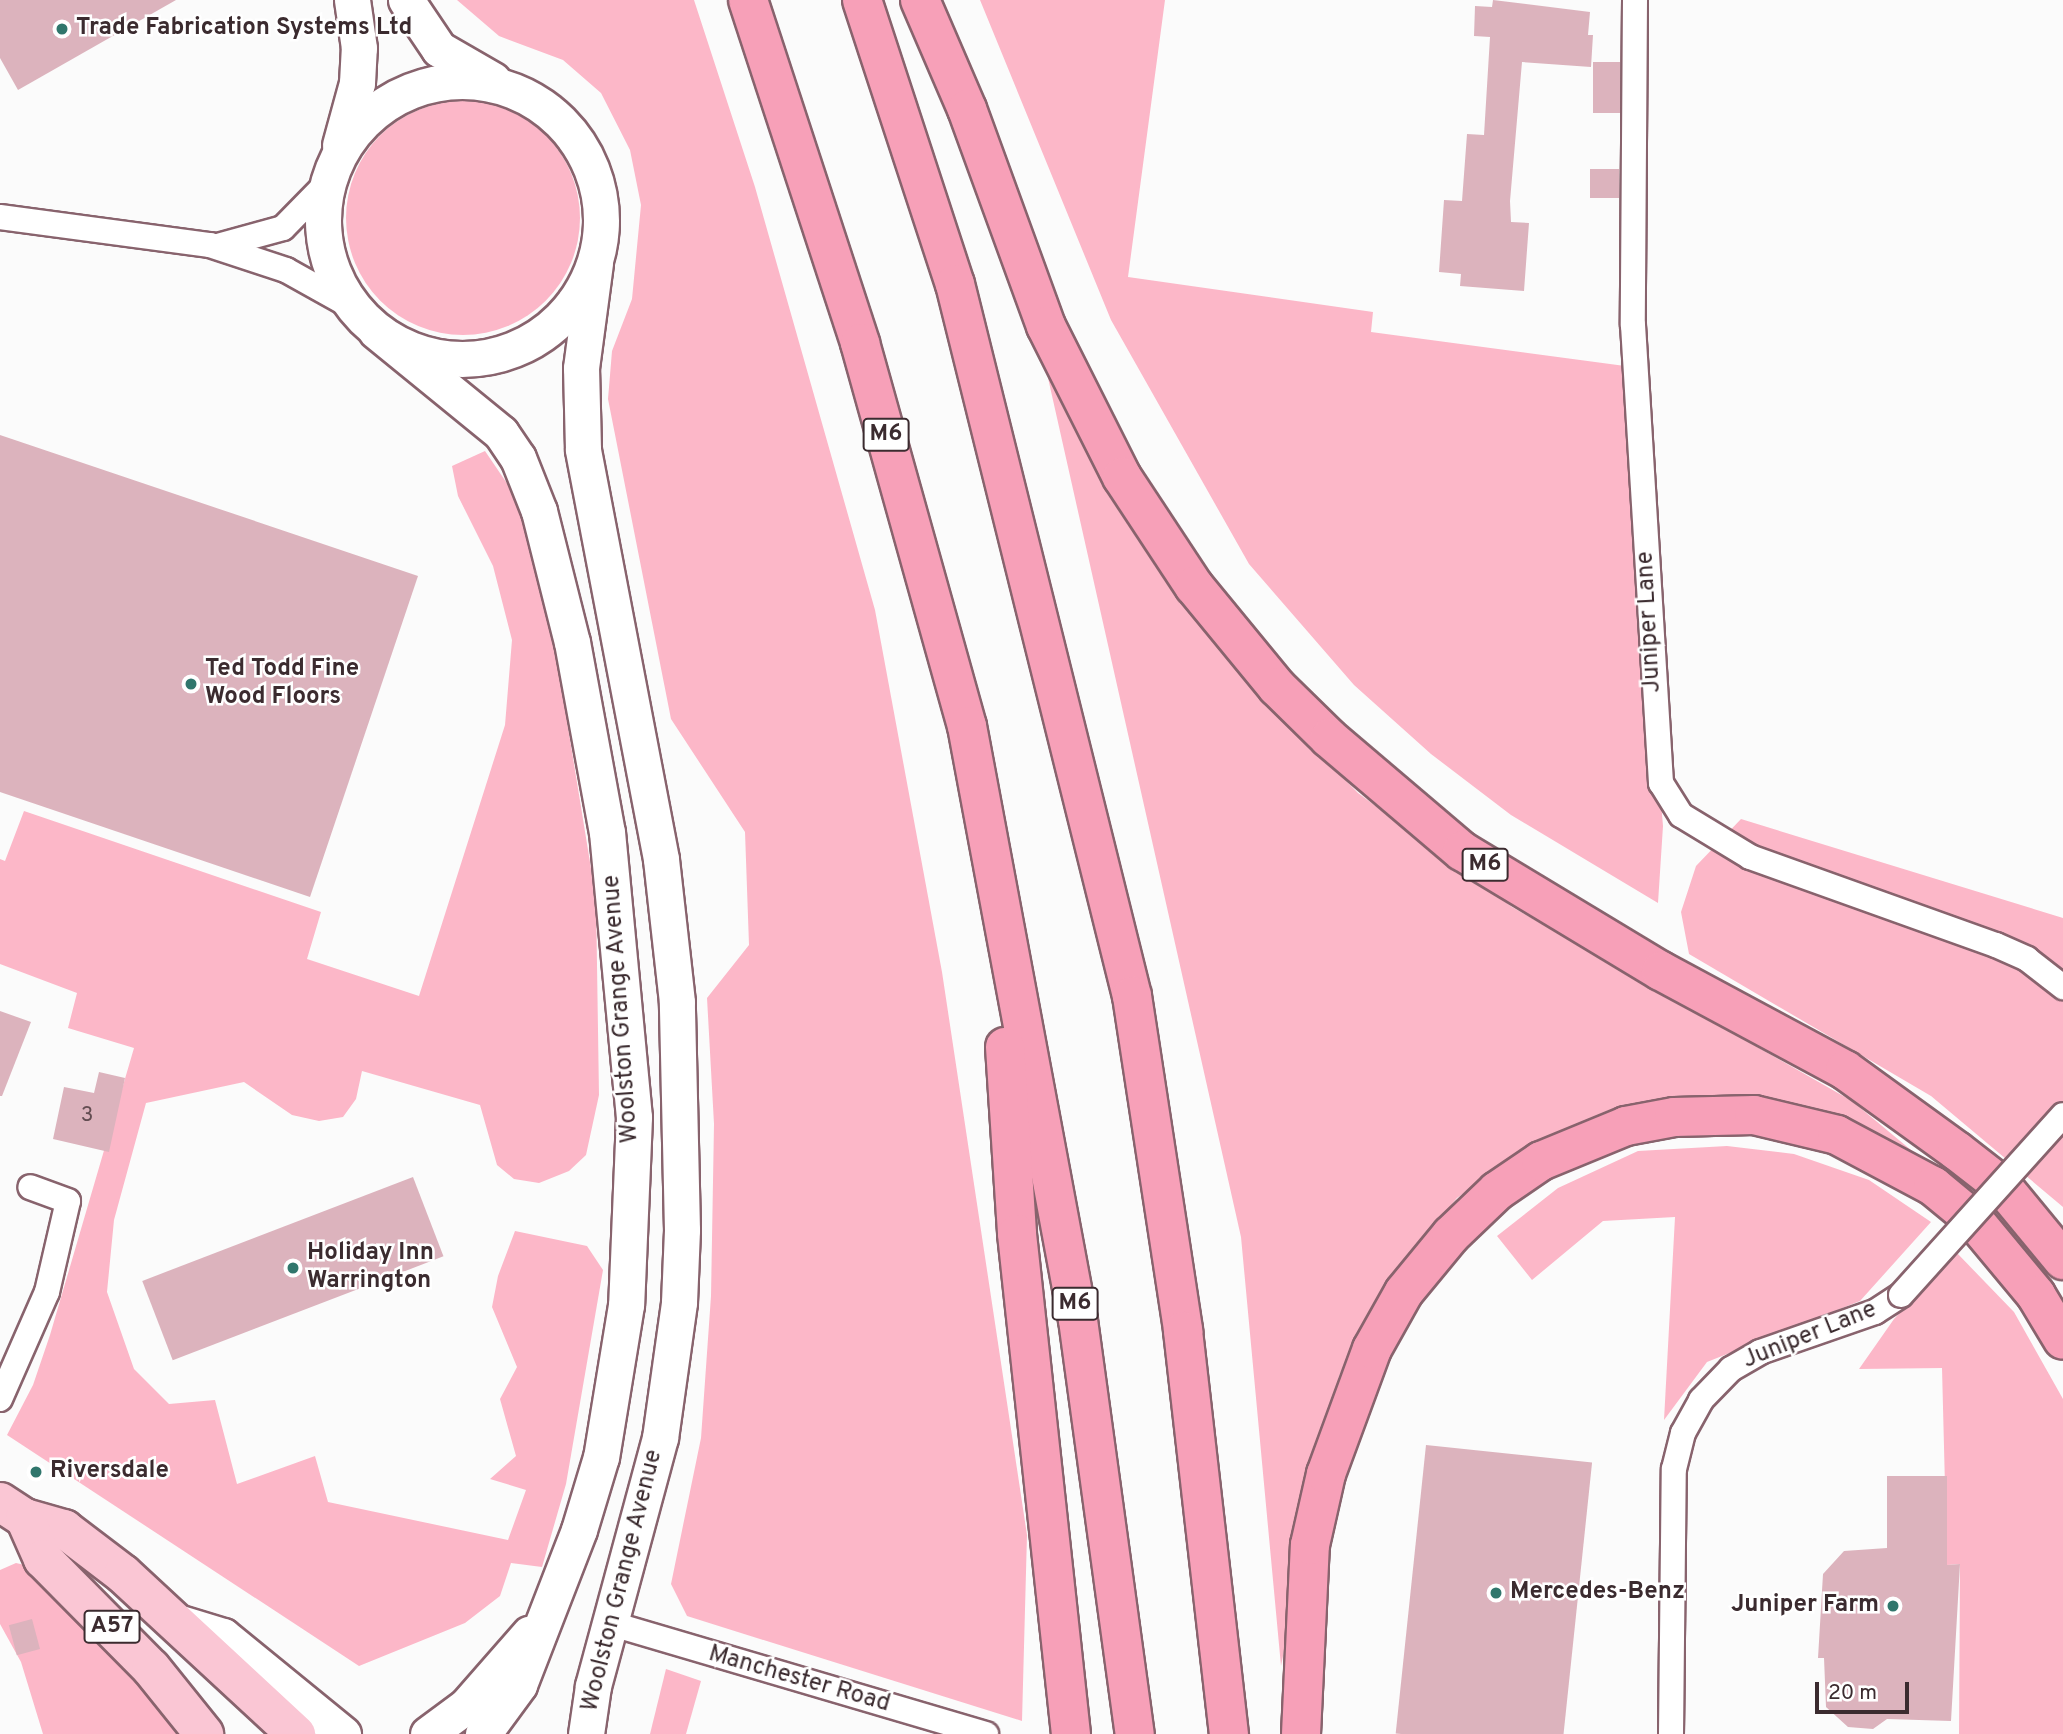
<!DOCTYPE html>
<html>
<head>
<meta charset="utf-8">
<style>
  body { margin:0 }
  #map { position:relative; width:2063px; height:1734px; overflow:hidden; background:#fbfbfb; font-family:Overpass,sans-serif }
  div>[style] { position:absolute }
  .green>* { inset:0; background:#fcb7c8 }
  .round { border-radius:50% }
  .building>* { inset:0; background:#dcb3bd; transform-origin:0 0 }
  .roads { filter:drop-shadow(2px 0 #88636d) drop-shadow(-2px 0 #88636d) drop-shadow(0 2px #88636d) drop-shadow(0 -2px #88636d) }
  .street>* { height:24px; margin:-12px; padding:0 12px; transform-origin:12px; border-radius:12px; background:#fff }
  .secondary>* { height:35px; margin:-17.5px; padding:0 17.5px; transform-origin:17.5px; border-radius:17.5px; background:#fff }
  .secondary>.ring { margin:-17.5px; padding:0; box-sizing:content-box; background:none; border:35px solid #fff; border-radius:50% }
  .primary>* { height:38px; margin:-19px; padding:0 19px; transform-origin:19px; border-radius:19px; background:#fac6d4 }
  .highway>* { height:38px; margin:-19px; padding:0 19px; transform-origin:19px; border-radius:19px; background:#f7a0b8 }
  .bridges { filter:drop-shadow(2px 0 #88636d) drop-shadow(-2px 0 #88636d) drop-shadow(0 2px #88636d) drop-shadow(0 -2px #88636d) }
  .street-bridge>* { height:24px; margin:-12px; padding:0 12px; transform-origin:12px; border-radius:12px; background:#fff }
  .dots>* { width:19px; height:19px; translate:-50% -50%; box-sizing:border-box; border:4px solid #fff; border-radius:50% }
  span { translate:-50% -50%; white-space:nowrap; text-align:center; line-height:1.15; -webkit-text-stroke:5px #fff; paint-order:stroke }
  .number-label { font-size:21px; color:#634d52 }
  .number-label span { -webkit-text-stroke-width:0 }
  .shield-label span { padding:2px 5px; background:#fff; border:2px solid; border-radius:5px; -webkit-text-stroke-width:0 }
  .shield-label { font-size:23px; color:#3b2b2f; font-weight:700 }
  .poi-label { font-size:24px; color:#3b2b2f; font-weight:700 }
  .left { translate:0 -50%; text-align:left }
  .right { translate:-100% -50%; text-align:right }
  .street-label { font-size:24px; color:#3b2b2f }
  .scale { position:absolute; left:1815px; top:1682px; width:94px; height:32px; box-sizing:border-box; border:4px solid #3b2b2f; border-top:0; padding-left:9px; font-size:21px; line-height:24px; white-space:nowrap; color:#3b2b2f; -webkit-text-stroke:5px #fff; paint-order:stroke }
</style>
</head>
<body>
<div id="map">
  <div class="green">
    <div style="clip-path:polygon(457px 0,694px 0,755px 187px,875px 610px,942px 972px,1027px 1535px,1022px 1721px,687px 1616px,671px 1584px,701px 1438px,711px 1296px,714px 1124px,707px 998px,749px 945px,745px 832px,671px 719px,608px 399px,612px 351px,632px 299px,641px 205px,630px 150px,601px 93px,563px 60px,499px 36px)"></div>
    <div style="clip-path:polygon(980px 0,1165px 0,1128px 277px,1373px 312px,1371px 332px,1625px 366px,1663px 826px,1658px 903px,1511px 815px,1431px 754px,1354px 685px,1249px 564px,1111px 320px)"></div>
    <div class="round" style="left:346px;top:101px;width:234px;height:234px"></div>
    <div style="clip-path:polygon(1046px 369px,1121px 513px,1237px 670px,1358px 793px,1512px 907px,1852px 1101px,1929px 1165px,1831px 1116px,1766px 1098px,1679px 1098px,1593px 1118px,1527px 1147px,1457px 1198px,1385px 1284px,1339px 1376px,1281px 1666px,1241px 1237px)"></div>
    <div style="clip-path:polygon(485px 451px,515px 495px,552px 629px,596px 899px,599px 1095px,586px 1155px,569px 1171px,539px 1183px,514px 1179px,497px 1165px,480px 1105px,362px 1071px,356px 1099px,343px 1117px,319px 1121px,292px 1115px,244px 1082px,146px 1103px,114px 1220px,107px 1292px,134px 1369px,169px 1404px,215px 1400px,237px 1484px,315px 1456px,328px 1502px,508px 1540px,526px 1490px,490px 1479px,516px 1456px,500px 1399px,517px 1367px,492px 1307px,498px 1276px,515px 1231px,587px 1246px,603px 1270px,566px 1484px,542px 1567px,511px 1563px,500px 1596px,465px 1623px,359px 1666px,7px 1435px,33px 1385px,50px 1335px,134px 1048px,68px 1028px,77px 993px,0 964px,0 859px,5px 861px,24px 811px,321px 912px,307px 959px,419px 996px,505px 725px,512px 640px,493px 566px,458px 496px,452px 466px)"></div>
    <div style="clip-path:polygon(1741px 819px,2063px 918px,2063px 1207px,1931px 1096px,1689px 954px,1681px 912px,1696px 866px)"></div>
    <div style="clip-path:polygon(1727px 1146px,1794px 1154px,1869px 1180px,1931px 1222px,1860px 1301px,1707px 1362px,1664px 1420px,1675px 1217px,1603px 1221px,1532px 1280px,1497px 1236px,1558px 1188px,1638px 1151px)"></div>
    <div style="clip-path:polygon(1956px 1252px,2014px 1312px,2063px 1399px,2063px 1734px,1959px 1734px,1960px 1564px,1947px 1565px,1942px 1368px,1859px 1369px,1894px 1319px)"></div>
    <div style="clip-path:polygon(16px 1563px,29px 1566px,113px 1644px,181px 1734px,43px 1734px,21px 1662px,0 1624px,0 1570px)"></div>
    <div style="clip-path:polygon(666px 1669px,701px 1681px,686px 1734px,650px 1734px)"></div>
  </div>
  <div class="building">
    <div style="clip-path:polygon(0 0,176px 0,18px 90px,0 58px)"></div>
    <div style="clip-path:polygon(1493px 0,1590px 12px,1588px 35px,1593px 35px,1591px 67px,1522px 62px,1510px 201px,1511px 222px,1529px 223px,1524px 291px,1460px 286px,1461px 274px,1439px 272px,1444px 200px,1462px 201px,1467px 134px,1484px 135px,1490px 37px,1474px 36px,1475px 6px,1492px 7px)"></div>
    <div style="left:1593px;top:62px;width:27px;height:51px"></div>
    <div style="left:1619px;top:169px;width:29px;height:29px;rotate:90deg"></div>
    <div style="clip-path:polygon(0 435px,418px 576px,310px 897px,0 792px)"></div>
    <div style="clip-path:polygon(0 1011px,31px 1022px,2px 1096px,0 1096px)"></div>
    <div style="clip-path:polygon(99px 1072px,125px 1078px,109px 1152px,53px 1139px,64px 1087px,94px 1093px)"></div>
    <div style="left:413px;top:1177px;width:85px;height:290px;rotate:69deg"></div>
    <div style="left:1426px;top:1445px;width:167px;height:290px;rotate:6deg"></div>
    <div style="clip-path:polygon(1887px 1476px,1947px 1476px,1947px 1565px,1960px 1564px,1951px 1721px,1887px 1719px,1873px 1729px,1848px 1727px,1826px 1707px,1824px 1658px,1818px 1658px,1823px 1574px,1844px 1551px,1887px 1548px)"></div>
    <div style="left:32px;top:1619px;width:31px;height:24px;rotate:75deg"></div>
  </div>
  <div class="roads">
    <div class="street">
      <div style="left:1635px;top:0;width:325px;rotate:90.4deg"></div>
      <div style="left:1633px;top:325px;width:459px;rotate:86.5deg"></div>
      <div style="left:1661px;top:783px;width:38px;rotate:58deg"></div>
      <div style="left:1681px;top:815px;width:81px;rotate:31.3deg"></div>
      <div style="left:1750px;top:857px;width:261px;rotate:19.7deg"></div>
      <div style="left:1996px;top:945px;width:34px;rotate:24deg"></div>
      <div style="left:2027px;top:959px;width:46px;rotate:37.9deg"></div>
      <div style="left:0;top:217px;width:212px;rotate:7.6deg"></div>
      <div style="left:210px;top:245px;width:80px;rotate:18.2deg"></div>
      <div style="left:286px;top:270px;width:78px;rotate:29.2deg"></div>
      <div style="left:221px;top:245px;width:64px;rotate:-15.3deg"></div>
      <div style="left:283px;top:228px;width:63px;rotate:-45.6deg"></div>
      <div style="left:0;top:1399px;width:117px;rotate:-66.3deg"></div>
      <div style="left:47px;top:1292px;width:93px;rotate:-77deg"></div>
      <div style="left:68px;top:1201px;width:40px;rotate:-159.8deg"></div>
      <div style="left:612px;top:1624px;width:390px;rotate:16.4deg"></div>
      <div style="left:1671px;top:1734px;width:265px;rotate:-89.4deg"></div>
      <div style="left:1674px;top:1469px;width:37px;rotate:-76deg"></div>
      <div style="left:1683px;top:1433px;width:38px;rotate:-61deg"></div>
      <div style="left:1701px;top:1400px;width:43px;rotate:-45.9deg"></div>
      <div style="left:1731px;top:1369px;width:34px;rotate:-30deg"></div>
      <div style="left:1760px;top:1352px;width:122px;rotate:-19.2deg"></div>
      <div style="left:1875px;top:1312px;width:31px;rotate:-33deg"></div>
    </div>
    <div class="secondary">
      <div style="left:406px;top:0;width:59px;rotate:56deg"></div>
      <div style="left:439px;top:49px;width:62px;rotate:29.9deg"></div>
      <div class="ring" style="left:323px;top:81px;width:243px;height:243px"></div>
      <div style="left:340px;top:145px;width:64px;rotate:-74.7deg"></div>
      <div style="left:357px;top:83px;width:35px;rotate:-87deg"></div>
      <div style="left:359px;top:48px;width:49px;rotate:-98.3deg"></div>
      <div style="left:376px;top:331px;width:161px;rotate:39.2deg"></div>
      <div style="left:501px;top:433px;width:30px;rotate:56deg"></div>
      <div style="left:518px;top:458px;width:57px;rotate:68.4deg"></div>
      <div style="left:539px;top:511px;width:135px;rotate:75.9deg"></div>
      <div style="left:572px;top:642px;width:193px;rotate:79.6deg"></div>
      <div style="left:607px;top:832px;width:286px;rotate:84.6deg"></div>
      <div style="left:634px;top:1117px;width:188px;rotate:92.4deg"></div>
      <div style="left:626px;top:1305px;width:154px;rotate:99.3deg"></div>
      <div style="left:601px;top:1457px;width:76px;rotate:106.8deg"></div>
      <div style="left:579px;top:1530px;width:166px;rotate:111.2deg"></div>
      <div style="left:519px;top:1685px;width:61px;rotate:126.3deg"></div>
      <div style="left:177px;top:1622px;width:48px;rotate:16.9deg"></div>
      <div style="left:223px;top:1636px;width:155px;rotate:39.2deg"></div>
      <div style="left:428px;top:1734px;width:47px;rotate:-36.4deg"></div>
      <div style="left:466px;top:1706px;width:96px;rotate:-48.8deg"></div>
      <div style="left:586px;top:1734px;width:49px;rotate:-81.7deg"></div>
      <div style="left:593px;top:1686px;width:257px;rotate:-74.9deg"></div>
      <div style="left:660px;top:1438px;width:137px;rotate:-82deg"></div>
      <div style="left:679px;top:1302px;width:72px;rotate:-87.6deg"></div>
      <div style="left:682px;top:1230px;width:228px;rotate:-91.3deg"></div>
      <div style="left:677px;top:1002px;width:144px;rotate:-96.4deg"></div>
      <div style="left:661px;top:859px;width:417px;rotate:-100.8deg"></div>
      <div style="left:583px;top:449px;width:81px;rotate:-91.4deg"></div>
      <div style="left:581px;top:368px;width:106px;rotate:-82.4deg"></div>
    </div>
    <div class="primary">
      <div style="left:0;top:1502px;width:30px;rotate:33deg"></div>
      <div style="left:25px;top:1518px;width:41px;rotate:15.8deg"></div>
      <div style="left:64px;top:1529px;width:74px;rotate:37.3deg"></div>
      <div style="left:123px;top:1574px;width:236px;rotate:42.8deg"></div>
      <div style="left:25px;top:1518px;width:45px;rotate:66.3deg"></div>
      <div style="left:43px;top:1559px;width:153px;rotate:45.3deg"></div>
      <div style="left:151px;top:1668px;width:85px;rotate:51.2deg"></div>
    </div>
    <div class="highway">
      <div style="left:748px;top:0;width:361px;rotate:71.9deg"></div>
      <div style="left:860px;top:343px;width:398px;rotate:74.4deg"></div>
      <div style="left:967px;top:726px;width:604px;rotate:79.42deg"></div>
      <div style="left:1078px;top:1320px;width:418px;rotate:82.2deg"></div>
      <div style="left:862px;top:0;width:299px;rotate:71.9deg"></div>
      <div style="left:955px;top:284px;width:734px;rotate:76.04deg"></div>
      <div style="left:1132px;top:996px;width:339px;rotate:81.3deg"></div>
      <div style="left:1183px;top:1331px;width:406px;rotate:83.5deg"></div>
      <div style="left:920px;top:0;width:119px;rotate:66.7deg"></div>
      <div style="left:967px;top:109px;width:231px;rotate:70deg"></div>
      <div style="left:1046px;top:326px;width:169px;rotate:63.3deg"></div>
      <div style="left:1122px;top:477px;width:131px;rotate:56.6deg"></div>
      <div style="left:1194px;top:586px;width:131px;rotate:50.6deg"></div>
      <div style="left:1277px;top:687px;width:73px;rotate:44.4deg"></div>
      <div style="left:1329px;top:738px;width:175px;rotate:40.4deg"></div>
      <div style="left:1462px;top:851px;width:232px;rotate:31.1deg"></div>
      <div style="left:1661px;top:971px;width:209px;rotate:28.3deg"></div>
      <div style="left:1845px;top:1070px;width:138px;rotate:35.9deg"></div>
      <div style="left:1957px;top:1151px;width:57px;rotate:37.9deg"></div>
      <div style="left:2002px;top:1186px;width:96px;rotate:50.5deg"></div>
      <div style="left:1005px;top:1047px;width:187px;rotate:86.3deg"></div>
      <div style="left:1017px;top:1234px;width:503px;rotate:83.84deg"></div>
      <div style="left:1301px;top:1734px;width:189px;rotate:-87.3deg"></div>
      <div style="left:1310px;top:1545px;width:73px;rotate:-77.3deg"></div>
      <div style="left:1326px;top:1474px;width:133px;rotate:-69.8deg"></div>
      <div style="left:1372px;top:1349px;width:65px;rotate:-60.7deg"></div>
      <div style="left:1404px;top:1292px;width:74px;rotate:-50.5deg"></div>
      <div style="left:1451px;top:1235px;width:64px;rotate:-43.7deg"></div>
      <div style="left:1497px;top:1191px;width:53px;rotate:-34.3deg"></div>
      <div style="left:1541px;top:1161px;width:92px;rotate:-22.4deg"></div>
      <div style="left:1626px;top:1126px;width:49px;rotate:-10.6deg"></div>
      <div style="left:1674px;top:1117px;width:80px;rotate:-1.4deg"></div>
      <div style="left:1754px;top:1115px;width:85px;rotate:13.5deg"></div>
      <div style="left:1837px;top:1135px;width:109px;rotate:28deg"></div>
      <div style="left:1933px;top:1186px;width:52px;rotate:39.5deg"></div>
      <div style="left:1973px;top:1219px;width:99px;rotate:50.3deg"></div>
      <div style="left:2036px;top:1295px;width:52px;rotate:59deg"></div>
    </div>
  </div>
  <div class="bridges">
    <div class="street-bridge">
      <div style="left:1901px;top:1295px;width:242px;rotate:-48deg"></div>
    </div>
  </div>
  <div class="dots">
    <div style="left:62px;top:29px;background:#30766c"></div>
    <div style="left:191px;top:684px;background:#30766c"></div>
    <div style="left:293px;top:1268px;background:#30766c"></div>
    <div style="left:36px;top:1472px;background:#30766c"></div>
    <div style="left:1496px;top:1593px;background:#30766c"></div>
    <div style="left:1893px;top:1606px;background:#30766c"></div>
  </div>
  <div class="number-label">
    <span style="left:87px;top:1116px">3</span>
  </div>
  <div class="shield-label">
    <span style="left:886px;top:435px">M6</span>
    <span style="left:1485px;top:865px">M6</span>
    <span style="left:1075px;top:1304px">M6</span>
    <span style="left:112px;top:1627px">A57</span>
  </div>
  <div class="poi-label">
    <span class="left" style="left:76px;top:29px">Trade Fabrication Systems Ltd</span>
    <span class="left" style="left:205px;top:684px">Ted Todd Fine<br>Wood Floors</span>
    <span class="left" style="left:307px;top:1268px">Holiday Inn<br>Warrington</span>
    <span class="left" style="left:50px;top:1472px">Riversdale</span>
    <span class="left" style="left:1510px;top:1593px">Mercedes-Benz</span>
    <span class="right" style="left:1879px;top:1606px">Juniper Farm</span>
  </div>
  <div class="street-label">
    <span style="left:1650px;top:622px;rotate:-93deg">Juniper Lane</span>
    <span style="left:622px;top:1009px;rotate:-94deg">Woolston Grange Avenue</span>
    <span style="left:1810px;top:1336px;rotate:-22deg">Juniper Lane</span>
    <span style="left:623px;top:1581px;rotate:-76deg">Woolston Grange Avenue</span>
    <span style="left:799px;top:1680px;rotate:16deg">Manchester Road</span>
  </div>
  <div class="scale">20 m</div>
</div>
</body>
</html>
